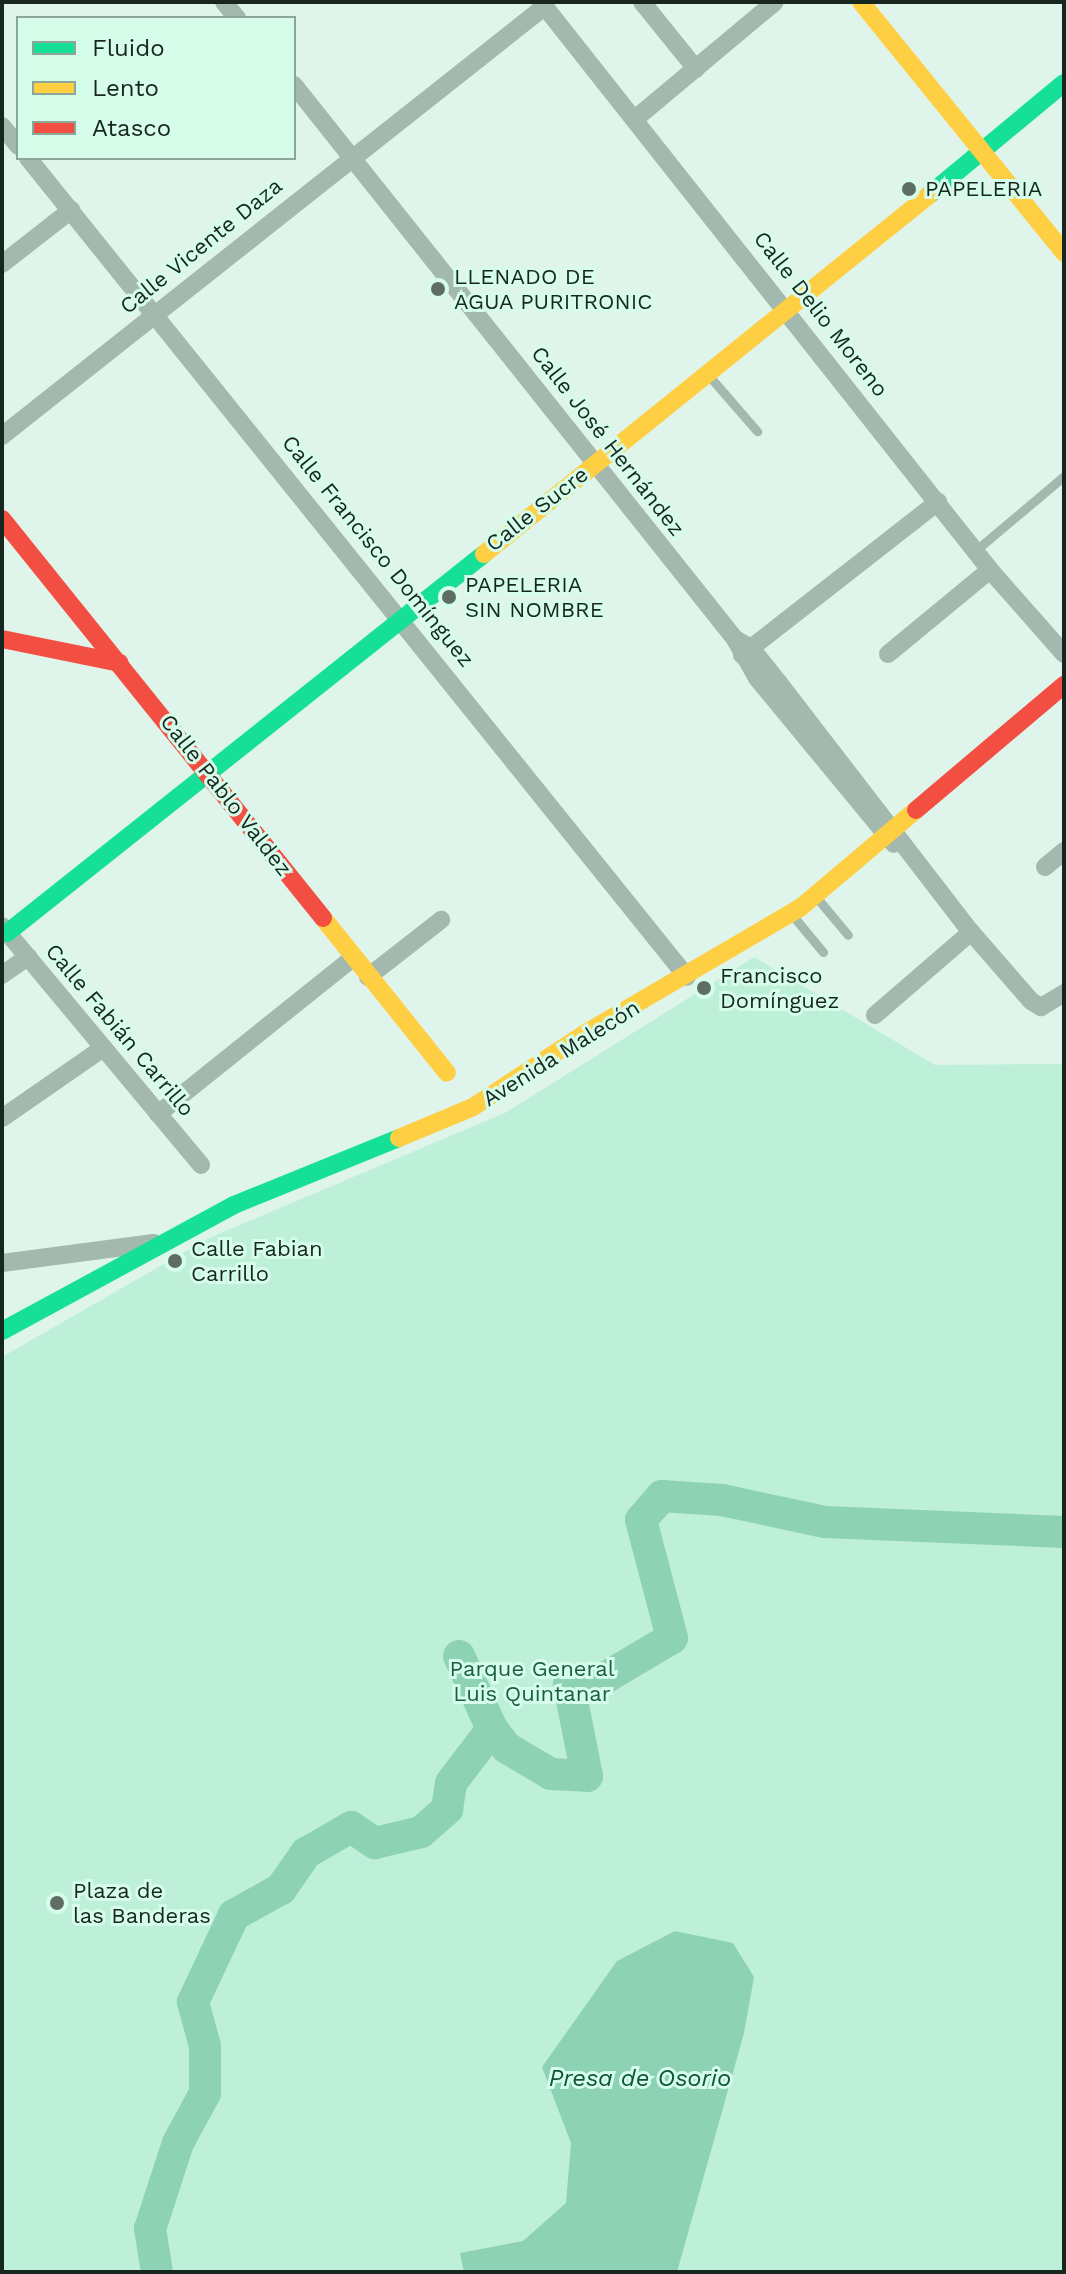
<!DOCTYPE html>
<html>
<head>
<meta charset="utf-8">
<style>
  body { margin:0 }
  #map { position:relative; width:1066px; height:2274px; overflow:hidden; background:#dff4ea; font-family:"Work Sans",sans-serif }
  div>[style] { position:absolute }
  .green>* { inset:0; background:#beefd8 }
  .water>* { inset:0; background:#8ed2b5 }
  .river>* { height:32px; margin:-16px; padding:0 16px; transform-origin:16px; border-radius:16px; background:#8ed2b5 }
  .lane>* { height:9px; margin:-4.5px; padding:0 4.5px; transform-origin:4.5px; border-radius:4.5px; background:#a3b8ae }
  .street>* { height:18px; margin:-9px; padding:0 9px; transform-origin:9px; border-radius:9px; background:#a3b8ae }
  .fast>* { height:18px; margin:-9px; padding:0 9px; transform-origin:9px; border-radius:9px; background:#16e098 }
  .slow>* { height:18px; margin:-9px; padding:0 9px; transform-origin:9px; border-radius:9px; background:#ffcf43 }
  .jam>* { height:18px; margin:-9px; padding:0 9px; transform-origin:9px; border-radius:9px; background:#f24e42 }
  .dots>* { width:22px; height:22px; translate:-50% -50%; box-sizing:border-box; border:4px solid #d6fdea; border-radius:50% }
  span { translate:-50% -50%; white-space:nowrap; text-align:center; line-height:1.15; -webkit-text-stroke:6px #d6fdea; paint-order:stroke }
  .poi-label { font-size:22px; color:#182620 }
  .left { translate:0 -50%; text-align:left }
  .street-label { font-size:22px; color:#182620 }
  .park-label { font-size:22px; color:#1b5e45 }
  .water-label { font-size:24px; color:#0d543c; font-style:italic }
  .frame { position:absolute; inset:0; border:4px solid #182620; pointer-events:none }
  .legend { position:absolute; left:16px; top:16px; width:280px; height:144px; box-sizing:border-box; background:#d6fdea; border:2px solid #8aa799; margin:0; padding:10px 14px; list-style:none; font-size:24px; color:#182620 }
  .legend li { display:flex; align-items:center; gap:16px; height:40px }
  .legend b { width:40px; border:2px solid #8aa799 }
</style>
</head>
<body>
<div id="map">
  <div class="green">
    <div style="clip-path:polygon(754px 957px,935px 1065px,1064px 1064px,1064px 2272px,2px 2272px,2px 1357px,209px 1238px,507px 1112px)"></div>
  </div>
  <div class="water">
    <div style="clip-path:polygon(675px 1931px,733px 1943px,754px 1977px,744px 2033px,677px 2272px,464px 2272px,460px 2253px,523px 2241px,566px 2203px,571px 2143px,542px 2067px,617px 1961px)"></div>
  </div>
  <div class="river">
    <div style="left:492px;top:1729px;width:24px;rotate:52deg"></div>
    <div style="left:507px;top:1748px;width:51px;rotate:30.6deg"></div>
    <div style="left:551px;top:1774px;width:36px;rotate:3deg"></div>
    <div style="left:587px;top:1776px;width:93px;rotate:-101.2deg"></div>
    <div style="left:569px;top:1685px;width:35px;rotate:-10deg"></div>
    <div style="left:603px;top:1679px;width:80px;rotate:-30.7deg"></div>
    <div style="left:672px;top:1638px;width:122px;rotate:-104.7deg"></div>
    <div style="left:641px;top:1520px;width:32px;rotate:-49deg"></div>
    <div style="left:662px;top:1496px;width:60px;rotate:3.8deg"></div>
    <div style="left:722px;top:1500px;width:105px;rotate:12.1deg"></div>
    <div style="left:825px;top:1522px;width:239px;rotate:2.4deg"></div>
    <div style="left:157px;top:2272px;width:44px;rotate:-99.2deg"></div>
    <div style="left:150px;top:2229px;width:90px;rotate:-72deg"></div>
    <div style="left:178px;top:2143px;width:57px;rotate:-61.6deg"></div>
    <div style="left:205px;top:2093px;width:47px;rotate:-90deg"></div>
    <div style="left:205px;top:2046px;width:46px;rotate:-105.3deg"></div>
    <div style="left:193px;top:2002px;width:96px;rotate:-64.8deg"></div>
    <div style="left:234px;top:1915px;width:54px;rotate:-29deg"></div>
    <div style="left:281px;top:1889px;width:44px;rotate:-55.2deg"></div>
    <div style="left:306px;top:1853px;width:52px;rotate:-30deg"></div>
    <div style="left:351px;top:1827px;width:29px;rotate:34deg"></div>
    <div style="left:375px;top:1843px;width:47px;rotate:-13.4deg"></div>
    <div style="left:421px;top:1832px;width:35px;rotate:-41deg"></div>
    <div style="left:447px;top:1809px;width:26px;rotate:-81deg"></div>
    <div style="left:451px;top:1783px;width:68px;rotate:-52.8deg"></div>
    <div style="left:492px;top:1729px;width:80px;rotate:-114.3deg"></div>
  </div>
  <div class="lane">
    <div style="left:710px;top:377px;width:72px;rotate:49deg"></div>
    <div style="left:975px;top:551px;width:116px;rotate:-40.1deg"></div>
    <div style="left:817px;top:898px;width:48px;rotate:50deg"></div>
    <div style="left:793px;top:916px;width:47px;rotate:50.2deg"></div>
  </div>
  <div class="street">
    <div style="left:224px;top:2px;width:21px;rotate:51deg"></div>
    <div style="left:541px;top:2px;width:724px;rotate:51.67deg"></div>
    <div style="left:990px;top:570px;width:112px;rotate:48.6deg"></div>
    <div style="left:642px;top:2px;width:86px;rotate:51.1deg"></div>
    <div style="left:294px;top:85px;width:708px;rotate:51.48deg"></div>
    <div style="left:735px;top:639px;width:18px;rotate:29deg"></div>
    <div style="left:751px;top:648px;width:45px;rotate:51.3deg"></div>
    <div style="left:779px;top:683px;width:314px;rotate:52.4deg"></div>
    <div style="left:971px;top:932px;width:91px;rotate:49deg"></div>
    <div style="left:1031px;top:1001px;width:12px;rotate:31deg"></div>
    <div style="left:1041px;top:1007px;width:27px;rotate:-31deg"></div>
    <div style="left:635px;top:119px;width:182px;rotate:-39.9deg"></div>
    <div style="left:2px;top:126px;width:26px;rotate:51deg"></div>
    <div style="left:28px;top:158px;width:1051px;rotate:51.18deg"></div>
    <div style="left:2px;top:264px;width:88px;rotate:-38deg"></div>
    <div style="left:2px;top:436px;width:691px;rotate:-38.36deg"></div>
    <div style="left:735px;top:639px;width:45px;rotate:60.6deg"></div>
    <div style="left:757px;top:678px;width:215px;rotate:50.5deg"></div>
    <div style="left:888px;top:654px;width:132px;rotate:-39.5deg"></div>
    <div style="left:742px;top:655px;width:249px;rotate:-38deg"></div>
    <div style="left:1045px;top:867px;width:25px;rotate:-40deg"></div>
    <div style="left:2px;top:926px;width:311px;rotate:50.2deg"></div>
    <div style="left:2px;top:975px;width:32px;rotate:-35deg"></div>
    <div style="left:368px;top:977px;width:93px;rotate:-38deg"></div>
    <div style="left:875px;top:1015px;width:127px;rotate:-40.8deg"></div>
    <div style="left:158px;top:1114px;width:250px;rotate:-38.7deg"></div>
    <div style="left:2px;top:1118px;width:123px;rotate:-34.7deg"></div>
    <div style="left:2px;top:1263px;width:153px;rotate:-7.5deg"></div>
  </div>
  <div class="fast">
    <div style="left:929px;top:195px;width:175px;rotate:-39.7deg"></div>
    <div style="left:7px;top:933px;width:609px;rotate:-38.47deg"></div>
    <div style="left:2px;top:1331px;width:264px;rotate:-28.5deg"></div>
    <div style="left:234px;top:1205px;width:178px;rotate:-22.1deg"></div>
  </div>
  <div class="slow">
    <div style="left:861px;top:2px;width:323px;rotate:51deg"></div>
    <div style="left:484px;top:554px;width:572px;rotate:-38.89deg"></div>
    <div style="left:323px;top:918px;width:198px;rotate:51.3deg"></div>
    <div style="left:399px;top:1138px;width:80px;rotate:-22.7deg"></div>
    <div style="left:473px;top:1107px;width:133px;rotate:-33.3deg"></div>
    <div style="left:584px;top:1034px;width:250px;rotate:-30.3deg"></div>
    <div style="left:800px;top:908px;width:152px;rotate:-40.2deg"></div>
  </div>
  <div class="jam">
    <div style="left:2px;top:519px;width:512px;rotate:51.18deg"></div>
    <div style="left:2px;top:639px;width:120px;rotate:11.5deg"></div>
    <div style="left:916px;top:810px;width:194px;rotate:-40.2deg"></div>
  </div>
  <div class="dots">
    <div style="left:909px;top:189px;background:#5e6e67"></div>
    <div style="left:438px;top:289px;background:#5e6e67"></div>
    <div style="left:449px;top:597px;background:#5e6e67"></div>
    <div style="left:704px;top:988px;background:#5e6e67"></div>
    <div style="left:175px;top:1261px;background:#5e6e67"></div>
    <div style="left:57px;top:1903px;background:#5e6e67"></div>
  </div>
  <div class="poi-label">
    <span class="left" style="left:925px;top:189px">PAPELERIA</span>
    <span class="left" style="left:454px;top:289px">LLENADO DE<br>AGUA PURITRONIC</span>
    <span class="left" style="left:465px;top:597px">PAPELERIA<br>SIN NOMBRE</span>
    <span class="left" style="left:720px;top:988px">Francisco<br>Domínguez</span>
    <span class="left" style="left:191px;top:1261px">Calle Fabian<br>Carrillo</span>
    <span class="left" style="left:73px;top:1903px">Plaza de<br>las Banderas</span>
  </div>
  <div class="street-label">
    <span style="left:201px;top:246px;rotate:-39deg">Calle Vicente Daza</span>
    <span style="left:821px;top:314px;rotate:52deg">Calle Delio Moreno</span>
    <span style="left:608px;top:441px;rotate:52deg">Calle José Hernández</span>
    <span style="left:537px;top:509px;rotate:-38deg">Calle Sucre</span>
    <span style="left:378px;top:551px;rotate:51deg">Calle Francisco Domínguez</span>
    <span style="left:226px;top:795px;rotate:52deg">Calle Pablo Valdez</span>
    <span style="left:120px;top:1030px;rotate:50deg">Calle Fabián Carrillo</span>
    <span style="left:561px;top:1053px;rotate:-32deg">Avenida Malecón</span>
  </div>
  <div class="park-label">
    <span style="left:532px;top:1681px">Parque General<br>Luis Quintanar</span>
  </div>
  <div class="water-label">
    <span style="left:640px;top:2079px">Presa de Osorio</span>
  </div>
  <div class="frame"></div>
  <ul class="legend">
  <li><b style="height:10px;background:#16e098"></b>Fluido</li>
  <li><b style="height:10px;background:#ffcf43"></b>Lento</li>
  <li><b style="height:10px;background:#f24e42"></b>Atasco</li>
  </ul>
</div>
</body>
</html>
